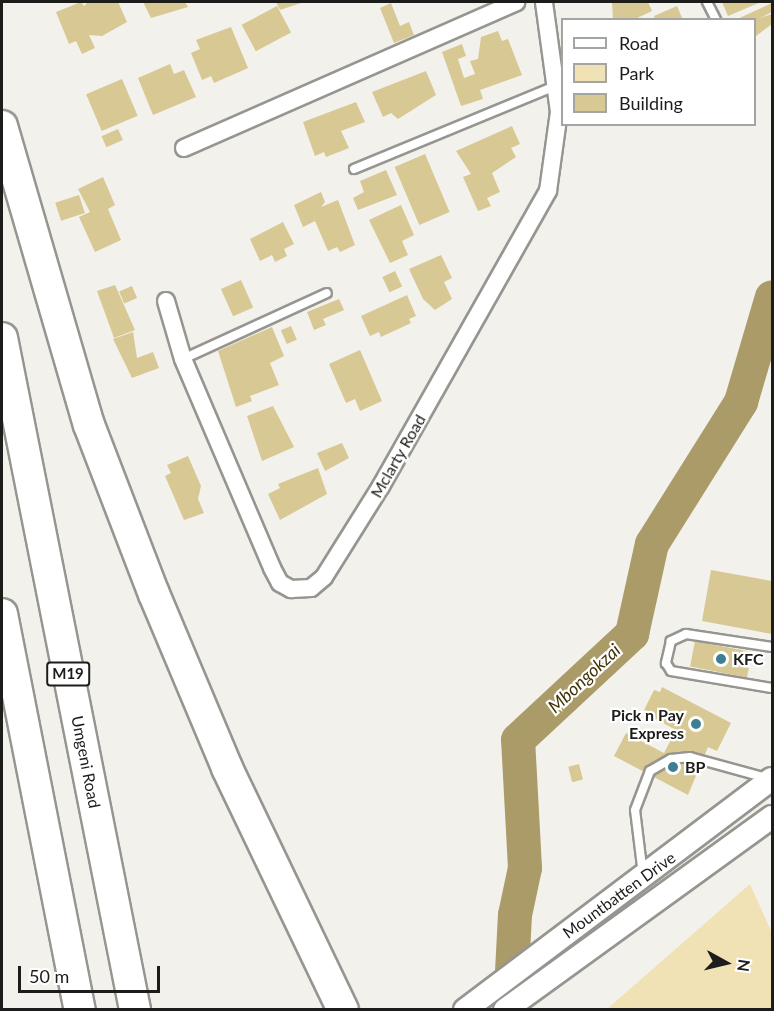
<!DOCTYPE html>
<html>
<head>
<meta charset="utf-8">
<style>
  body { margin:0 }
  #map { position:relative; width:774px; height:1011px; overflow:hidden; background:#f3f1ec; font-family:Lato,sans-serif }
  div>[style] { position:absolute }
  .green>* { inset:0; background:#f0e2b5 }
  .river>* { height:34px; margin:-17px; padding:0 17px; transform-origin:17px; border-radius:17px; background:#ab9b68 }
  .building>* { inset:0; background:#d8c893; transform-origin:0 0 }
  .roads { filter:drop-shadow(2px 0 #969590) drop-shadow(-2px 0 #969590) drop-shadow(0 2px #969590) drop-shadow(0 -2px #969590) }
  .lane>* { height:8px; margin:-4px; padding:0 4px; transform-origin:4px; border-radius:4px; background:#fff }
  .street>* { height:16px; margin:-8px; padding:0 8px; transform-origin:8px; border-radius:8px; background:#fff }
  .secondary>* { height:22px; margin:-11px; padding:0 11px; transform-origin:11px; border-radius:11px; background:#fff }
  .highway>* { height:30px; margin:-15px; padding:0 15px; transform-origin:15px; border-radius:15px; background:#fff }
  .dots>* { width:16px; height:16px; translate:-50% -50%; box-sizing:border-box; border:3px solid #fff; border-radius:50% }
  span { translate:-50% -50%; white-space:nowrap; text-align:center; line-height:1.15; -webkit-text-stroke:4.5px #fff; paint-order:stroke }
  .shield-label span { padding:2px 4px; background:#fff; border:2px solid; border-radius:4px; -webkit-text-stroke-width:0 }
  .shield-label { font-size:15px; color:#1c1c1a; font-weight:700 }
  .street-label { font-size:16px; color:#1c1c1a }
  .poi-label { font-size:16px; color:#1c1c1a; font-weight:700 }
  .left { translate:0 -50%; text-align:left }
  .right { translate:-100% -50%; text-align:right }
  .water-label { font-size:18px; color:#3f3307; font-style:italic }
  .frame { position:absolute; inset:0; border:3px solid #1c1c1a; pointer-events:none }
  .legend { position:absolute; left:561px; top:18px; width:195px; height:108px; box-sizing:border-box; background:#fff; border:2px solid #a4a4a3; margin:0; padding:8px 10px; list-style:none; font-size:18px; color:#1c1c1a }
  .legend li { display:flex; align-items:center; gap:12px; height:30px }
  .legend b { width:30px; border:2px solid #a4a4a3 }
  .north { position:absolute; left:696px; top:933px; width:60px; height:60px; -webkit-text-stroke:4px #fff; paint-order:stroke; rotate:98deg; font-size:16px; font-weight:700; line-height:24px; text-align:center; color:#1c1c1a }
  .north::after { content:''; display:block; margin:auto; width:21px; height:27px; background:#1c1c1a; clip-path:polygon(50% 0,100% 100%,50% 72%,0 100%) }
  .scale { position:absolute; left:18px; top:966px; width:142px; height:27px; box-sizing:border-box; border:3px solid #1c1c1a; border-top:0; padding-left:8px; font-size:18px; line-height:21px; white-space:nowrap; color:#1c1c1a; -webkit-text-stroke:4px #fff; paint-order:stroke }
</style>
</head>
<body>
<div id="map">
  <div class="green">
    <div style="clip-path:polygon(750px 884px,772px 933px,772px 1009px,607px 1009px)"></div>
  </div>
  <div class="river">
    <div style="left:510px;top:1010px;width:95px;rotate:-87deg"></div>
    <div style="left:515px;top:915px;width:48px;rotate:-78deg"></div>
    <div style="left:525px;top:868px;width:128px;rotate:-93.1deg"></div>
    <div style="left:518px;top:740px;width:156px;rotate:-42.9deg"></div>
    <div style="left:632px;top:634px;width:92px;rotate:-77.5deg"></div>
    <div style="left:652px;top:544px;width:168px;rotate:-57.9deg"></div>
    <div style="left:741px;top:402px;width:109px;rotate:-73.6deg"></div>
  </div>
  <div class="building">
    <div style="clip-path:polygon(81px 2px,84px 6px,88px 2px,118px 2px,127px 22px,102px 36px,89px 35px,95px 48px,82px 54px,76px 41px,69px 44px,56px 12px)"></div>
    <div style="clip-path:polygon(143px 2px,185px 2px,188px 7px,151px 18px)"></div>
    <div style="clip-path:polygon(276px 2px,304px 2px,280px 10px)"></div>
    <div style="clip-path:polygon(612px 2px,648px 2px,652px 11px,633px 20px,613px 20px)"></div>
    <div style="clip-path:polygon(722px 2px,761px 2px,728px 16px)"></div>
    <div style="clip-path:polygon(391px 3px,400px 26px,409px 22px,414px 35px,394px 43px,380px 8px)"></div>
    <div style="clip-path:polygon(772px 3px,772px 12px,760px 18px,772px 14px,772px 24px,756px 36px,754px 20px,735px 20px)"></div>
    <div style="left:277px;top:6px;width:30px;height:40px;rotate:62deg"></div>
    <div style="clip-path:polygon(677px 6px,683px 20px,655px 20px,654px 16px)"></div>
    <div style="clip-path:polygon(231px 27px,248px 68px,214px 83px,211px 76px,202px 80px,191px 53px,200px 49px,196px 40px)"></div>
    <div style="clip-path:polygon(498px 31px,502px 41px,508px 39px,522px 75px,480px 90px,483px 99px,461px 106px,442px 52px,462px 44px,466px 56px,458px 59px,464px 78px,475px 74px,470px 61px,478px 59px,481px 37px)"></div>
    <div style="clip-path:polygon(170px 64px,174px 74px,184px 70px,196px 97px,153px 115px,138px 78px)"></div>
    <div style="clip-path:polygon(426px 71px,436px 95px,398px 119px,391px 113px,383px 117px,372px 92px)"></div>
    <div style="left:122px;top:79px;width:40px;height:39px;rotate:67deg"></div>
    <div style="clip-path:polygon(356px 102px,365px 122px,341px 131px,349px 148px,326px 157px,324px 152px,315px 156px,303px 122px)"></div>
    <div style="clip-path:polygon(512px 126px,520px 144px,511px 148px,516px 157px,492px 173px,500px 192px,487px 198px,491px 206px,478px 211px,463px 177px,471px 174px,456px 151px)"></div>
    <div style="left:118px;top:129px;width:12px;height:18px;rotate:66deg"></div>
    <div style="left:425px;top:154px;width:63px;height:33px;rotate:67deg"></div>
    <div style="clip-path:polygon(386px 170px,397px 195px,358px 210px,353px 198px,364px 192px,360px 181px)"></div>
    <div style="clip-path:polygon(103px 177px,115px 205px,108px 209px,121px 240px,95px 252px,79px 217px,90px 212px,78px 189px)"></div>
    <div style="clip-path:polygon(321px 192px,325px 202px,321px 207px,338px 200px,355px 245px,340px 252px,337px 247px,328px 251px,315px 221px,303px 227px,294px 205px)"></div>
    <div style="left:79px;top:195px;width:19px;height:25px;rotate:72deg"></div>
    <div style="clip-path:polygon(401px 205px,414px 235px,402px 241px,408px 255px,390px 263px,369px 220px)"></div>
    <div style="clip-path:polygon(283px 222px,294px 244px,284px 249px,287px 256px,275px 262px,272px 255px,260px 261px,250px 239px)"></div>
    <div style="clip-path:polygon(441px 255px,452px 278px,444px 282px,452px 299px,435px 310px,423px 299px,409px 269px)"></div>
    <div style="left:395px;top:271px;width:17px;height:14px;rotate:65deg"></div>
    <div style="left:241px;top:280px;width:30px;height:22px;rotate:66deg"></div>
    <div style="clip-path:polygon(115px 285px,135px 330px,114px 338px,97px 291px)"></div>
    <div style="left:132px;top:286px;width:13px;height:14px;rotate:67deg"></div>
    <div style="clip-path:polygon(407px 295px,416px 316px,409px 319px,411px 323px,381px 337px,379px 332px,370px 336px,361px 316px)"></div>
    <div style="clip-path:polygon(339px 299px,344px 310px,323px 319px,326px 325px,314px 330px,307px 312px)"></div>
    <div style="left:291px;top:326px;width:15px;height:11px;rotate:67deg"></div>
    <div style="clip-path:polygon(272px 327px,284px 356px,270px 363px,279px 385px,250px 396px,252px 401px,236px 407px,218px 351px)"></div>
    <div style="clip-path:polygon(133px 332px,137px 358px,153px 352px,159px 368px,132px 378px,113px 339px)"></div>
    <div style="clip-path:polygon(360px 350px,382px 401px,360px 411px,355px 399px,346px 403px,329px 364px)"></div>
    <div style="clip-path:polygon(273px 406px,294px 447px,262px 461px,247px 416px)"></div>
    <div style="clip-path:polygon(342px 443px,349px 458px,325px 471px,317px 453px)"></div>
    <div style="clip-path:polygon(188px 456px,201px 486px,198px 499px,204px 513px,184px 520px,165px 476px,171px 473px,167px 465px)"></div>
    <div style="clip-path:polygon(318px 468px,327px 494px,280px 520px,268px 494px,280px 488px,278px 484px)"></div>
    <div style="clip-path:polygon(711px 570px,772px 581px,772px 634px,702px 621px)"></div>
    <div style="left:695px;top:641px;width:58px;height:26px;rotate:11deg"></div>
    <div style="clip-path:polygon(662px 687px,731px 723px,717px 751px,708px 747px,688px 795px,614px 756px,626px 733px,664px 753px,676px 730px,643px 712px,654px 690px,660px 692px)"></div>
    <div style="left:579px;top:764px;width:16px;height:11px;rotate:76deg"></div>
  </div>
  <div class="roads">
    <div class="lane">
      <div style="left:707px;top:2px;width:20px;rotate:63deg"></div>
      <div style="left:354px;top:169px;width:217px;rotate:-22.4deg"></div>
      <div style="left:183px;top:359px;width:158px;rotate:-24.6deg"></div>
      <div style="left:772px;top:647px;width:87px;rotate:-171.4deg"></div>
      <div style="left:686px;top:634px;width:17px;rotate:155deg"></div>
      <div style="left:671px;top:641px;width:23px;rotate:103deg"></div>
      <div style="left:666px;top:663px;width:9px;rotate:58deg"></div>
      <div style="left:671px;top:671px;width:102px;rotate:9.6deg"></div>
      <div style="left:643px;top:875px;width:65px;rotate:-97deg"></div>
      <div style="left:635px;top:810px;width:42px;rotate:-69deg"></div>
      <div style="left:650px;top:771px;width:24px;rotate:-30deg"></div>
      <div style="left:671px;top:759px;width:19px;rotate:-6deg"></div>
      <div style="left:690px;top:757px;width:79px;rotate:15.4deg"></div>
    </div>
    <div class="street">
      <div style="left:184px;top:148px;width:363px;rotate:-23.7deg"></div>
      <div style="left:166px;top:301px;width:60px;rotate:73.7deg"></div>
      <div style="left:183px;top:359px;width:227px;rotate:66.9deg"></div>
      <div style="left:272px;top:568px;width:17px;rotate:62deg"></div>
      <div style="left:280px;top:583px;width:13px;rotate:29deg"></div>
      <div style="left:291px;top:589px;width:20px;rotate:-3deg"></div>
      <div style="left:311px;top:588px;width:17px;rotate:-40deg"></div>
      <div style="left:324px;top:577px;width:107px;rotate:-57.9deg"></div>
      <div style="left:381px;top:486px;width:339px;rotate:-60.5deg"></div>
      <div style="left:548px;top:191px;width:80px;rotate:-82.1deg"></div>
      <div style="left:559px;top:112px;width:111px;rotate:-97.8deg"></div>
    </div>
    <div class="secondary">
      <div style="left:465px;top:1010px;width:384px;rotate:-37deg"></div>
      <div style="left:505px;top:1010px;width:329px;rotate:-35.9deg"></div>
    </div>
    <div class="highway">
      <div style="left:2px;top:126px;width:311px;rotate:73.8deg"></div>
      <div style="left:89px;top:425px;width:181px;rotate:69deg"></div>
      <div style="left:154px;top:594px;width:189px;rotate:67.2deg"></div>
      <div style="left:227px;top:768px;width:268px;rotate:64.4deg"></div>
      <div style="left:2px;top:338px;width:685px;rotate:78.8deg"></div>
      <div style="left:2px;top:614px;width:404px;rotate:78.9deg"></div>
    </div>
  </div>
  <div class="dots">
    <div style="left:721px;top:659px;background:#3f7d92"></div>
    <div style="left:696px;top:724px;background:#3f7d92"></div>
    <div style="left:673px;top:767px;background:#3f7d92"></div>
  </div>
  <div class="shield-label">
    <span style="left:68px;top:674px">M19</span>
  </div>
  <div class="street-label">
    <span style="left:398px;top:456px;rotate:-60deg">Mclarty Road</span>
    <span style="left:86px;top:762px;rotate:79deg">Umgeni Road</span>
    <span style="left:619px;top:895px;rotate:-36deg">Mountbatten Drive</span>
  </div>
  <div class="poi-label">
    <span class="left" style="left:733px;top:659px">KFC</span>
    <span class="right" style="left:684px;top:724px">Pick n Pay<br>Express</span>
    <span class="left" style="left:685px;top:767px">BP</span>
  </div>
  <div class="water-label">
    <span style="left:584px;top:678px;rotate:-43deg">Mbongokzai</span>
  </div>
  <div class="frame"></div>
  <ul class="legend">
  <li><b style="height:8px;background:#fff"></b>Road</li>
  <li><b style="height:16px;background:#f0e2b5"></b>Park</li>
  <li><b style="height:16px;background:#d8c893"></b>Building</li>
  </ul>
  <div class="north">N</div>
  <div class="scale">50 m</div>
</div>
</body>
</html>
